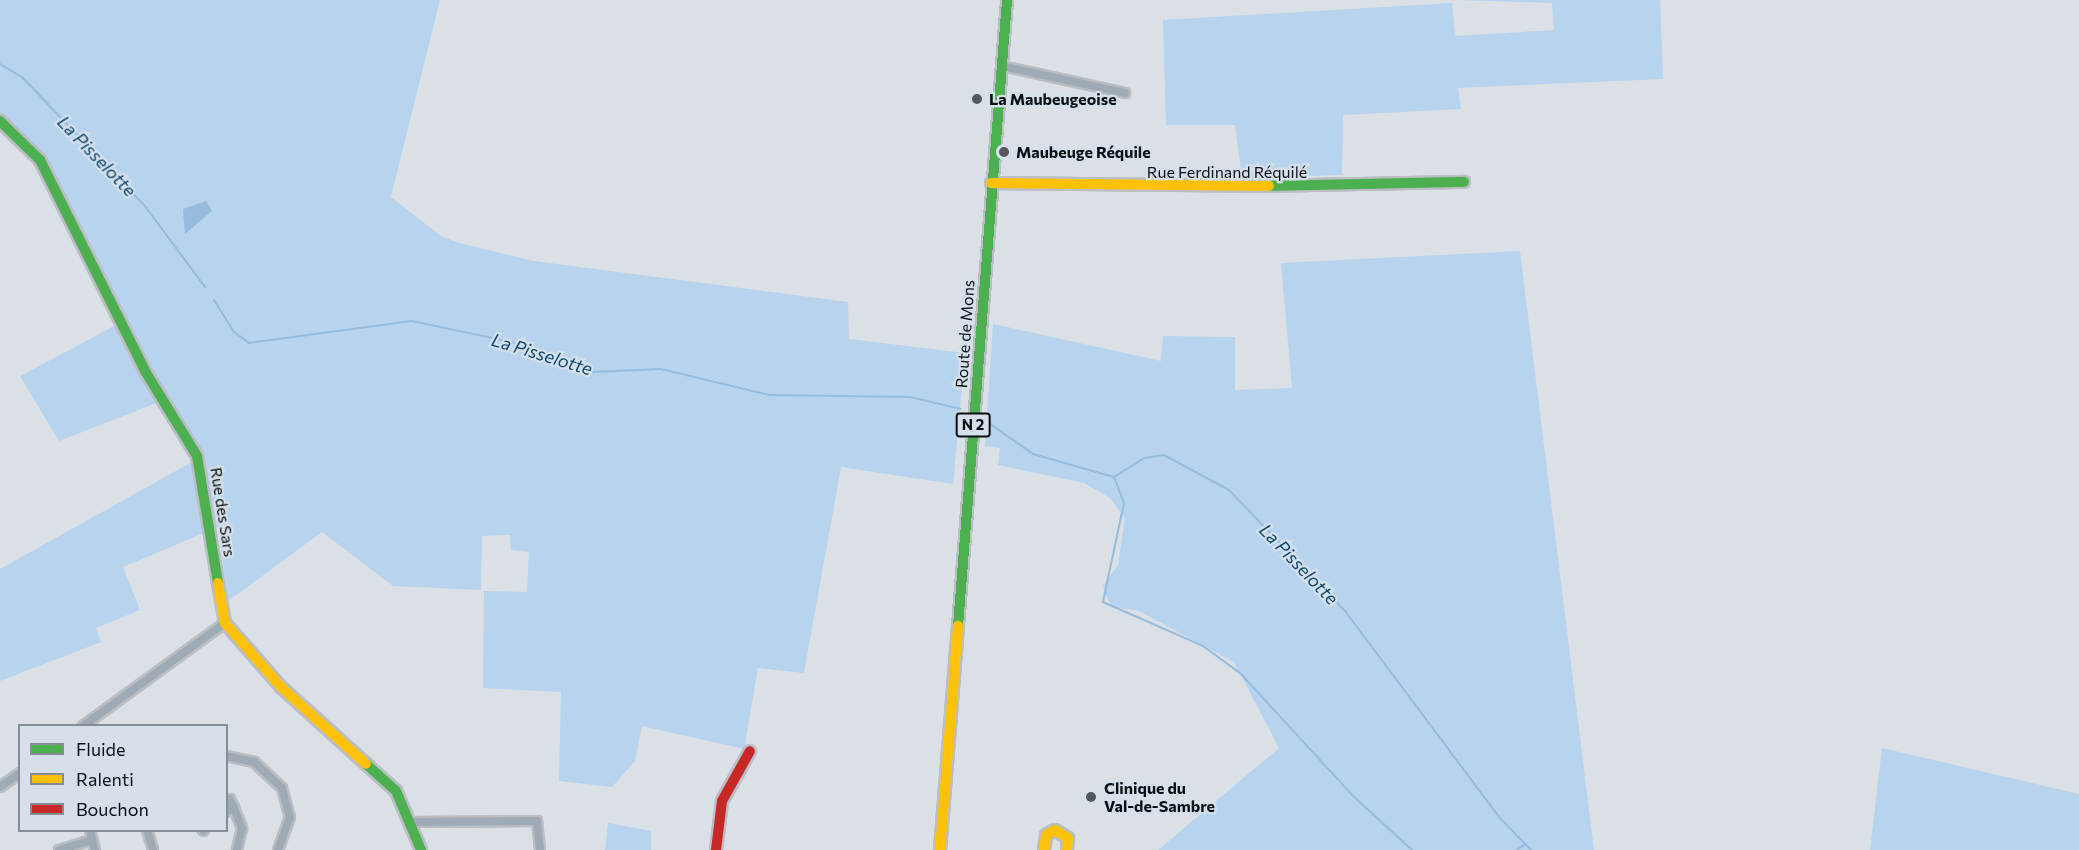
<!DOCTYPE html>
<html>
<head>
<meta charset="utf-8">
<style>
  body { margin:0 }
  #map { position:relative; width:2079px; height:850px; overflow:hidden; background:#dae0e6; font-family:Commissioner,sans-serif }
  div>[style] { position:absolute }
  .green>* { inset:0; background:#b7d3ed }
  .water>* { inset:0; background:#97bbdc }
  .stream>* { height:2px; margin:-1px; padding:0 1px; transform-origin:1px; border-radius:1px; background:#97bbdc }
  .roads { filter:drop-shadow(2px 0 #babec3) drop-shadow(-2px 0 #babec3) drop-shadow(0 2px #babec3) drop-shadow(0 -2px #babec3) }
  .street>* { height:8px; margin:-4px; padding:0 4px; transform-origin:4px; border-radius:4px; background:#9eaab5 }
  .fast>* { height:10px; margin:-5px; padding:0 5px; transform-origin:5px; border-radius:5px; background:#4caf50 }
  .slow>* { height:10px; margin:-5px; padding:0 5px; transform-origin:5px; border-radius:5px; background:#ffc107 }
  .jam>* { height:10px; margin:-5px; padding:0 5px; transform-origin:5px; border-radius:5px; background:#c62828 }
  .dots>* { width:16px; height:16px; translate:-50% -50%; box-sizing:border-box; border:3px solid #d5e0eb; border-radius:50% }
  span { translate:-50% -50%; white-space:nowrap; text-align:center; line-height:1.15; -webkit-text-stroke:4.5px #d5e0eb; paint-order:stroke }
  .shield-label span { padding:2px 4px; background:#d5e0eb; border:2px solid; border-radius:4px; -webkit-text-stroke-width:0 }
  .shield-label { font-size:15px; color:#0a0e11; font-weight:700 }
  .poi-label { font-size:16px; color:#0a0e11; font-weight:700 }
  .left { translate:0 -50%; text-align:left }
  .street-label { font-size:16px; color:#0a0e11 }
  .water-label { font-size:18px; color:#0e4771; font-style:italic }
  .legend { position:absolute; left:18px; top:724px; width:210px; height:108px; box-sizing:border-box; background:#d5e0eb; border:2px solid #848c94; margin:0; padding:8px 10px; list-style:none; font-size:18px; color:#0a0e11 }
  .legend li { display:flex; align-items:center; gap:12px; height:30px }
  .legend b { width:30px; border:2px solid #848c94 }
</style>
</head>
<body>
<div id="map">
  <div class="green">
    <div style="clip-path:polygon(0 0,440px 0,391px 197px,441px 236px,459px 243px,534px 261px,848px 302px,849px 339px,965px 353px,953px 484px,841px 467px,804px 673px,758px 668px,744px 749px,642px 726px,635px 761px,612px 787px,559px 781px,561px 692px,483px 688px,484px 591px,527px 592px,529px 552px,511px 550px,510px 535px,482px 536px,481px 590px,393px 586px,322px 532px,228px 601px,218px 527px,123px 567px,140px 610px,96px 628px,101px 642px,0 681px,0 569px,192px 462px,159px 402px,59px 441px,20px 376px,126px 320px,44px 156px,0 118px)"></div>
    <div style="clip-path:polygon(1458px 0,1660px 0,1663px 79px,1458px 88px,1461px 109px,1343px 115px,1342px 175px,1242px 178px,1235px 125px,1166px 125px,1163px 20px,1452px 3px,1455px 36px,1554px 30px,1552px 3px)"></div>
    <div style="clip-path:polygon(1520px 251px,1594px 850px,1158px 850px,1279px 748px,1234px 662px,1137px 610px,1111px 607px,1103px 586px,1118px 565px,1125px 518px,1110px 498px,1084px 483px,998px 465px,1000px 448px,985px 446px,993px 324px,1161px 361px,1163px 336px,1235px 337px,1235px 390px,1292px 388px,1281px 263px)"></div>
    <div style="clip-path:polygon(1882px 748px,2079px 794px,2079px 850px,1870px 850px)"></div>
    <div style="clip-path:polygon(608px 823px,651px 831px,651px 850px,605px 850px)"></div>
  </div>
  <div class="water">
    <div style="clip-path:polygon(206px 201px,212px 211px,185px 234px,183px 209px)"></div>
  </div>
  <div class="stream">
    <div style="left:0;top:64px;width:27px;rotate:31deg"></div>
    <div style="left:23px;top:78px;width:177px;rotate:46.4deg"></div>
    <div style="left:145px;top:206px;width:101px;rotate:53.5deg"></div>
    <div style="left:214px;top:300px;width:38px;rotate:58deg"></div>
    <div style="left:234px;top:332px;width:19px;rotate:36deg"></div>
    <div style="left:249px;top:343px;width:164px;rotate:-7.7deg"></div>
    <div style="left:412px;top:321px;width:102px;rotate:11.9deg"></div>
    <div style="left:512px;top:342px;width:85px;rotate:20.6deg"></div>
    <div style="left:592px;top:372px;width:69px;rotate:-2.5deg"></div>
    <div style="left:661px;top:369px;width:111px;rotate:13.5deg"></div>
    <div style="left:769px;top:395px;width:141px;rotate:0.8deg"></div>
    <div style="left:910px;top:397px;width:52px;rotate:13.2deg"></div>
    <div style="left:989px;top:423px;width:54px;rotate:35.2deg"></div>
    <div style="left:1033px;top:454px;width:84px;rotate:15.9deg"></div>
    <div style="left:1114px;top:477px;width:36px;rotate:-32deg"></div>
    <div style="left:1145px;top:458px;width:19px;rotate:-9deg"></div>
    <div style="left:1164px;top:455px;width:74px;rotate:28.3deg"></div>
    <div style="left:1229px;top:490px;width:168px;rotate:46.2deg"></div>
    <div style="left:1345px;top:611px;width:259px;rotate:53.2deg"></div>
    <div style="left:1500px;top:818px;width:45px;rotate:45.9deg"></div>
    <div style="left:1114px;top:477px;width:28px;rotate:69deg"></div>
    <div style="left:1124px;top:503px;width:101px;rotate:102deg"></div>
    <div style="left:1103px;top:602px;width:109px;rotate:23.7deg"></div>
    <div style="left:1203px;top:646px;width:46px;rotate:36.1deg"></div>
    <div style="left:1240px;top:673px;width:166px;rotate:47.4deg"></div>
    <div style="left:1352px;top:795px;width:81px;rotate:42.5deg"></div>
    <div style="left:1517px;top:850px;width:10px;rotate:-37deg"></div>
  </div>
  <div class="roads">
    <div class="street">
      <div style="left:1002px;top:66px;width:126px;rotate:12.4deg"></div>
      <div style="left:83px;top:726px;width:175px;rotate:-36deg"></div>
      <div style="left:226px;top:756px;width:29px;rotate:12deg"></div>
      <div style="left:254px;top:762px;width:38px;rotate:43deg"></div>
      <div style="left:282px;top:788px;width:30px;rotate:75deg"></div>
      <div style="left:290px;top:817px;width:35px;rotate:110deg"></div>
      <div style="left:0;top:787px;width:24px;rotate:-35deg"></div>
      <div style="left:230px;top:799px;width:10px;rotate:66deg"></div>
      <div style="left:226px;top:812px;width:9px;rotate:-27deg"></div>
      <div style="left:234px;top:808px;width:22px;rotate:68deg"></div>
      <div style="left:242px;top:828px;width:23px;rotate:103deg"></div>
      <div style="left:411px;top:822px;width:126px;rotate:-0.5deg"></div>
      <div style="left:537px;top:821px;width:29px;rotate:84deg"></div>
      <div style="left:90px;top:830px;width:21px;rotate:76deg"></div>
      <div style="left:147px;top:830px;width:21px;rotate:73deg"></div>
      <div style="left:203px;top:830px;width:1px;rotate:45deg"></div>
      <div style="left:59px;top:850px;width:34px;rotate:-17deg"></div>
    </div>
    <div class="fast">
      <div style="left:0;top:121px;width:56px;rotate:44.3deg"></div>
      <div style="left:40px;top:160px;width:236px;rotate:63.5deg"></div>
      <div style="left:145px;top:371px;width:100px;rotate:58.5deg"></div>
      <div style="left:197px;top:456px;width:129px;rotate:80.6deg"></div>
      <div style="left:1269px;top:186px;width:195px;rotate:-1.2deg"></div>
      <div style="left:958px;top:626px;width:628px;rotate:-85.52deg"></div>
      <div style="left:366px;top:764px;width:40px;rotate:42deg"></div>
      <div style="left:396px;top:791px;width:64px;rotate:67deg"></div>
    </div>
    <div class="slow">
      <div style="left:991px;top:183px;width:278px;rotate:0.6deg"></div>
      <div style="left:218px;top:583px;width:41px;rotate:80.1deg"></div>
      <div style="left:225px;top:623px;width:86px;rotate:48.8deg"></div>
      <div style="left:282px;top:688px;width:113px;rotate:42.1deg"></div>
      <div style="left:940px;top:850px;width:225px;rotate:-85.4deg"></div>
      <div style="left:1044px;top:850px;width:15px;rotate:-82deg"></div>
      <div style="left:1046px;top:835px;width:10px;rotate:-29deg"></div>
      <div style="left:1055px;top:830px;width:15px;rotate:32deg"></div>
      <div style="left:1068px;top:838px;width:12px;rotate:95deg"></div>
    </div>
    <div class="jam">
      <div style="left:716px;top:850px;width:49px;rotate:-83deg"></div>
      <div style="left:722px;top:801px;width:57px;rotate:-60.8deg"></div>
    </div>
  </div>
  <div class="dots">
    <div style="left:977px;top:99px;background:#53585c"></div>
    <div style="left:1004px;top:152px;background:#53585c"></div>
    <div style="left:1091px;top:797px;background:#53585c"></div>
  </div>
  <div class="shield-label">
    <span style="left:973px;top:425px">N 2</span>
  </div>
  <div class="poi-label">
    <span class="left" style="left:989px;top:99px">La Maubeugeoise</span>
    <span class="left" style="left:1016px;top:152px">Maubeuge Réquile</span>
    <span class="left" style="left:1104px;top:797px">Clinique du<br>Val-de-Sambre</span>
  </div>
  <div class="street-label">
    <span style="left:1227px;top:172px">Rue Ferdinand Réquilé</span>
    <span style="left:965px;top:334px;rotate:-86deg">Route de Mons</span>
    <span style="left:223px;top:512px;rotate:81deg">Rue des Sars</span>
  </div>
  <div class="water-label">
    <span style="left:97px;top:156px;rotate:46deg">La Pisselotte</span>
    <span style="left:542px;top:354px;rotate:17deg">La Pisselotte</span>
    <span style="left:1299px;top:564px;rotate:46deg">La Pisselotte</span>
  </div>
  <ul class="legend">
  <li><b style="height:8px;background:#4caf50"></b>Fluide</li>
  <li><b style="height:8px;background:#ffc107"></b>Ralenti</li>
  <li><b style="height:8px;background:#c62828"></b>Bouchon</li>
  </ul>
</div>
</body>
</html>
